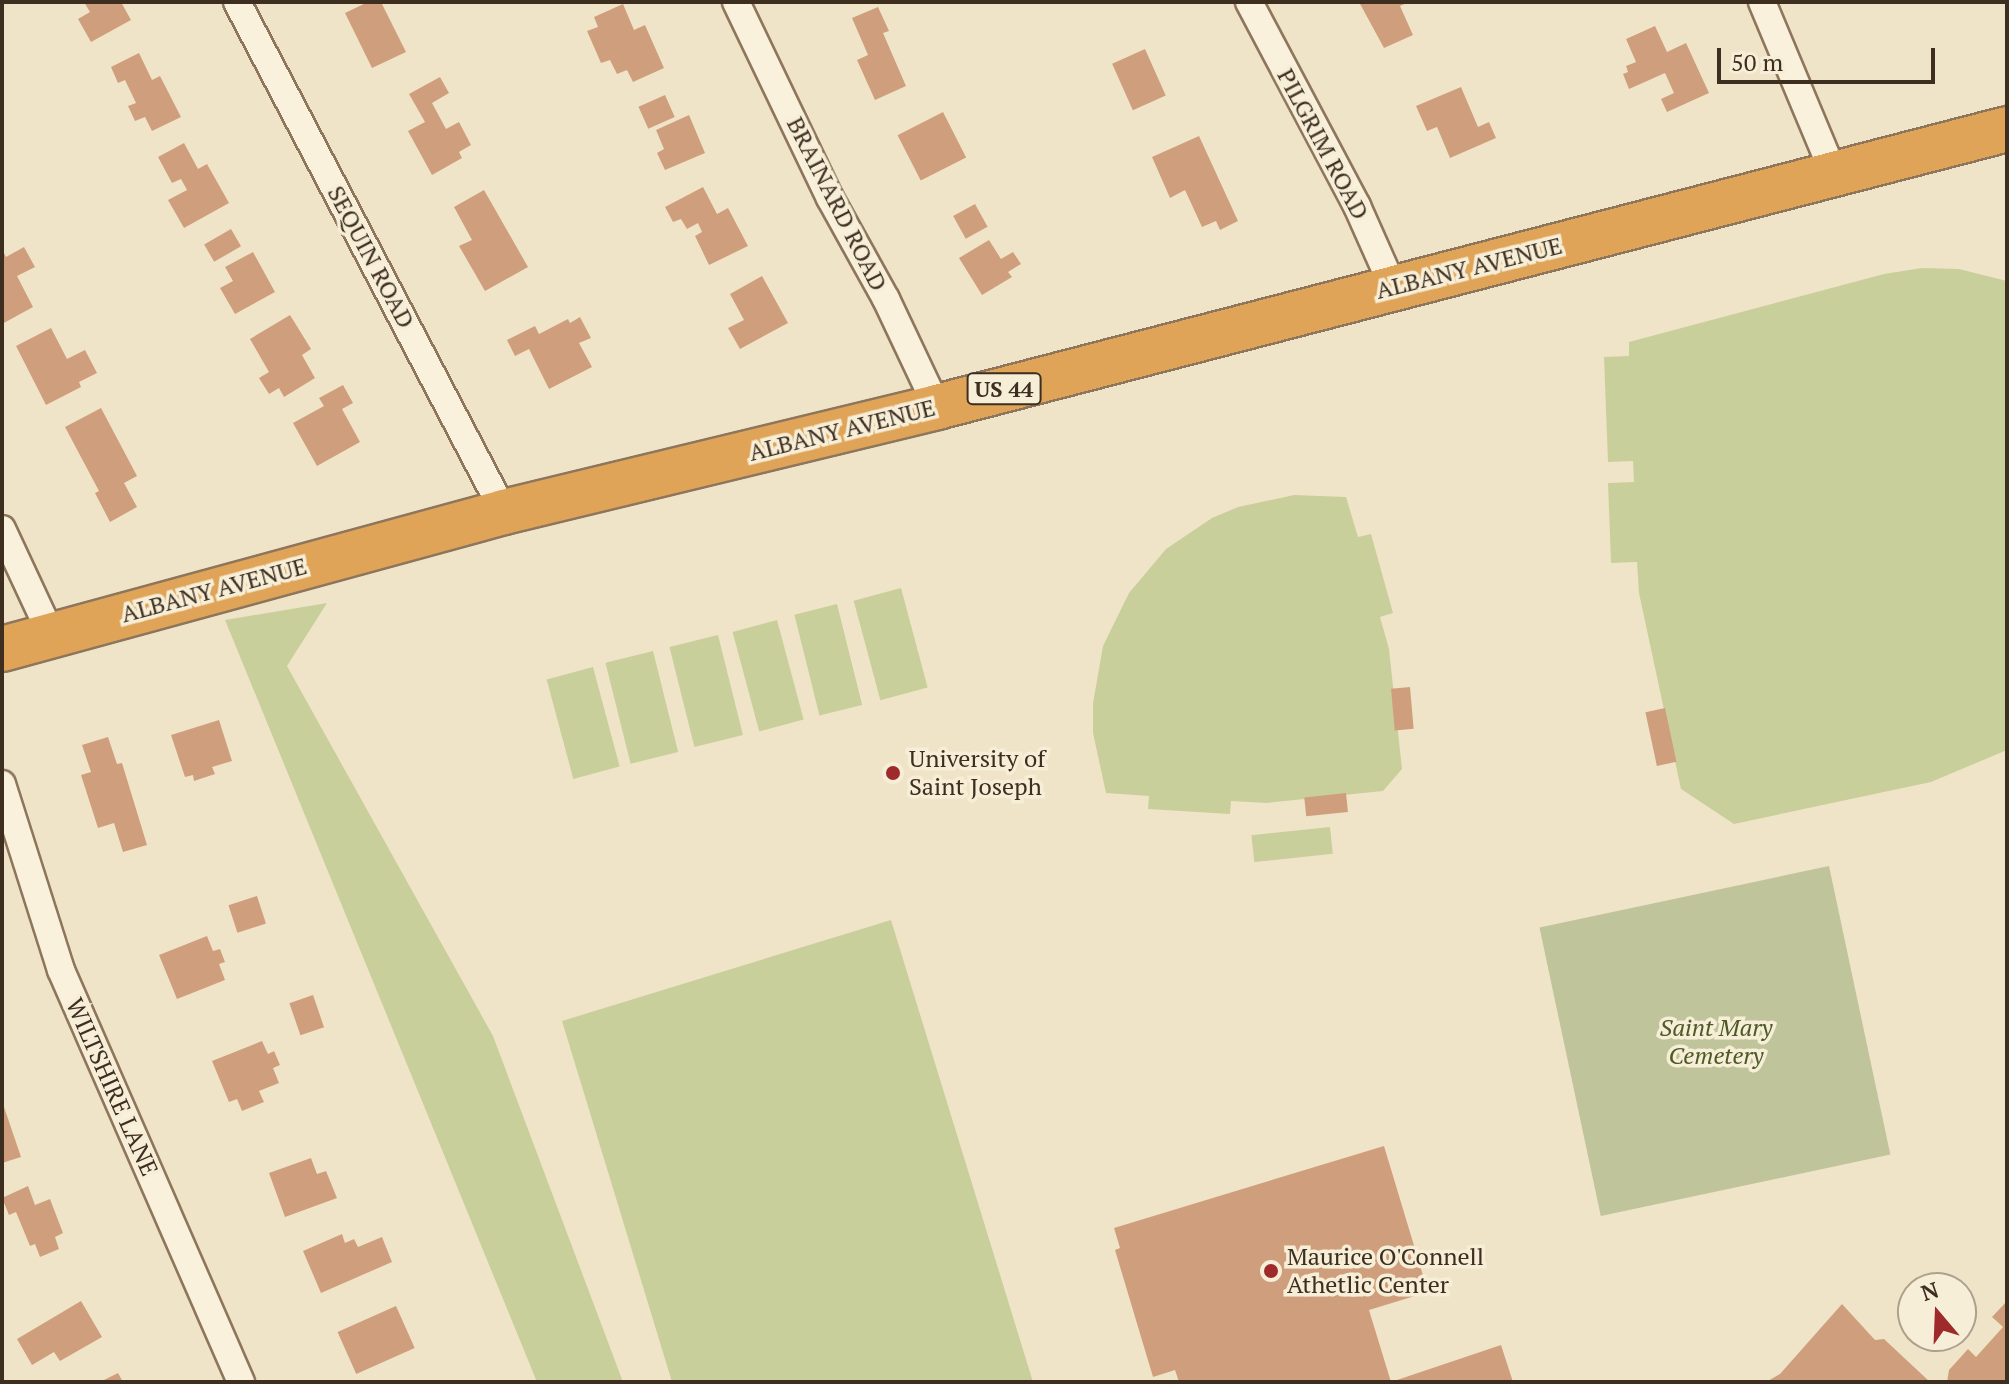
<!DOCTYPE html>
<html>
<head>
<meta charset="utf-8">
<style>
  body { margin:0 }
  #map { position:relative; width:2009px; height:1384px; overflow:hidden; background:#f0e4c8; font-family:"PT Serif",serif }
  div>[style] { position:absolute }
  .green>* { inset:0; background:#c9cf9b; transform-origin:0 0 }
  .cemetery>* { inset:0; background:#bfc49a; transform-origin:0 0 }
  .building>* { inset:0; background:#cf9f7d; transform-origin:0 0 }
  .roads { filter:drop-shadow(2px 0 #8d765c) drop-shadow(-2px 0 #8d765c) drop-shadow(0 2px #8d765c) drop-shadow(0 -2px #8d765c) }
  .street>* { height:26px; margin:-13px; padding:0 13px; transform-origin:13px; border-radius:13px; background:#faf1dc }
  .highway>* { height:44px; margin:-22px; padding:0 22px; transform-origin:22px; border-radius:22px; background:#e0a458 }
  .dots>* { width:22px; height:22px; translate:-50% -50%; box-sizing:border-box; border:4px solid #f7eed8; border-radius:50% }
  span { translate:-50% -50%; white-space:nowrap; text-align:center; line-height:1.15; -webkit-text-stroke:7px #f7eed8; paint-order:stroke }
  .shield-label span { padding:2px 6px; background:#f7eed8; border:2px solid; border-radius:6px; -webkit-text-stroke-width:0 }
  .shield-label { font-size:22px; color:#3d2e20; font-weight:700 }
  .street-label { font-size:24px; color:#3d2e20 }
  .poi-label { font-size:24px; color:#3d2e20 }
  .left { translate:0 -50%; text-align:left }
  .park-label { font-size:24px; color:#4d5a26; font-style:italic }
  .frame { position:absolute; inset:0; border:4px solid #3d2e20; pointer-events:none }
  .north { position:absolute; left:1897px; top:1272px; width:80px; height:80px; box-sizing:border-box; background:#f7eed8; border:2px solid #ada18e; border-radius:50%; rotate:341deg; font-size:22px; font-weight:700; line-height:32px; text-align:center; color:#3d2e20 }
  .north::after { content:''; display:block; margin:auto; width:28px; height:36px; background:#9e2a2b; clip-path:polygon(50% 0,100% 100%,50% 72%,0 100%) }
  .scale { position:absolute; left:1717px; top:48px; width:218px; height:36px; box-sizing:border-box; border:4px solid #3d2e20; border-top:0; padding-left:10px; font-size:24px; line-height:28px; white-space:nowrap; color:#3d2e20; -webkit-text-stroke:6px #f7eed8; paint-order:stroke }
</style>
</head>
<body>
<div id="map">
  <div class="green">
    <div style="clip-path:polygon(1922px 268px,1959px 269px,2007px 281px,2007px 750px,1931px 782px,1734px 824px,1681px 789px,1639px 593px,1637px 562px,1611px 563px,1608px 483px,1634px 482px,1633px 461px,1608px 462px,1604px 357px,1629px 356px,1629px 342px,1884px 274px)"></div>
    <div style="clip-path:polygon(1294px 495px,1346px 497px,1358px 537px,1371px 534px,1393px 613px,1380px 617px,1389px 649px,1402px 769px,1383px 791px,1266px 803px,1231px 801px,1230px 814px,1148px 809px,1149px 796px,1106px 793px,1093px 733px,1093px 703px,1103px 646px,1129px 593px,1166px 549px,1212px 518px,1238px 507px)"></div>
    <div style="left:901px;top:588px;width:103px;height:49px;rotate:75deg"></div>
    <div style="clip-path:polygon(327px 603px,287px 666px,493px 1036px,623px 1382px,537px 1382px,225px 620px)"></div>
    <div style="left:837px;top:604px;width:104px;height:44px;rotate:76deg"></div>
    <div style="left:777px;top:620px;width:103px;height:46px;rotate:75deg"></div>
    <div style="left:718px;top:635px;width:103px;height:50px;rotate:76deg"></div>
    <div style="left:653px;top:651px;width:104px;height:49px;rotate:76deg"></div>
    <div style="left:593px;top:667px;width:103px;height:48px;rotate:75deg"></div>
    <div style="left:1330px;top:827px;width:27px;height:79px;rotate:84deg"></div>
    <div style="clip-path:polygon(891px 920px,1033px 1382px,672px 1382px,562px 1021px)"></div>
  </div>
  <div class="cemetery">
    <div style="left:1829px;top:866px;width:295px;height:296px;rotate:78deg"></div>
  </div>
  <div class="building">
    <div style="clip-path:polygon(84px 2px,121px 2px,131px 20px,91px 42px,78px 19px,90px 12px)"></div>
    <div style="clip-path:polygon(368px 2px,381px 2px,406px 52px,372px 68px,345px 13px)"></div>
    <div style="clip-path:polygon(1359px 2px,1409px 2px,1400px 6px,1413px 35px,1384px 48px)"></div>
    <div style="clip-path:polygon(623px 4px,634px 30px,645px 25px,664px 68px,633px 82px,627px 70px,617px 74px,610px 60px,601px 63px,587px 31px,598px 27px,594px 17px)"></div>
    <div style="clip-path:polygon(878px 7px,889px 31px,883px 33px,906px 86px,875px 100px,857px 60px,868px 55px,852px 18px)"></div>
    <div style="clip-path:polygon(1655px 26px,1667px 52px,1686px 43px,1709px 93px,1667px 112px,1661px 99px,1674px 93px,1665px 73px,1629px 89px,1623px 74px,1628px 72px,1626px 66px,1636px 62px,1626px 39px)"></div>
    <div style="left:1145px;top:49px;width:51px;height:36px;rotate:66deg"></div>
    <div style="clip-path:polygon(139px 53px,152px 80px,160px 76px,181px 117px,152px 131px,145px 117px,135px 121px,128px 106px,136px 103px,125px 80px,118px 83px,111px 67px)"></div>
    <div style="clip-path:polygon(440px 77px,449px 93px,432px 103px,446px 129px,459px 122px,471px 145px,459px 152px,462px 158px,432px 175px,408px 131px,425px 122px,409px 94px)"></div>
    <div style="clip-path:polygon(1461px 87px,1478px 127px,1489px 122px,1496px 138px,1450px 158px,1437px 127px,1427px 131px,1416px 106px)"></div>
    <div style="left:665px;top:95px;width:24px;height:29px;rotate:66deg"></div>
    <div style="left:943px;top:112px;width:51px;height:51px;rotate:63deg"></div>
    <div style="clip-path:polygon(689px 115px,705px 153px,665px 170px,657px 153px,664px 149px,656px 130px)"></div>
    <div style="clip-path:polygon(1199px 136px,1238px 221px,1220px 230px,1216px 221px,1202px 227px,1185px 190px,1170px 198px,1152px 157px)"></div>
    <div style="clip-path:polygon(184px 143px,198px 169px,207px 164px,229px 203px,184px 228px,168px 200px,187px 190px,181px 179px,172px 183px,158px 157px)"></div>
    <div style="clip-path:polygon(703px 187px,717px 214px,728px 208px,748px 246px,709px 265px,695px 236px,702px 232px,698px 223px,687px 229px,681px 219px,673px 222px,665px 207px)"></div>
    <div style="clip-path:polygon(484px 190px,528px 267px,485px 291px,459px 246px,472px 240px,454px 207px)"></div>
    <div style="left:975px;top:204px;width:26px;height:25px;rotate:61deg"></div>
    <div style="left:231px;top:229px;width:20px;height:31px;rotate:60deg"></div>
    <div style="clip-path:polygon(989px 240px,1001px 259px,1013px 252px,1021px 264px,1008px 272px,1012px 277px,982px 295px,959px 258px)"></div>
    <div style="clip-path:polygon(24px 247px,35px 267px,17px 276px,33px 307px,2px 324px,2px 249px,6px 257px)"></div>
    <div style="clip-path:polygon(253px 252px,275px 292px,235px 314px,220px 288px,233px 281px,225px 267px)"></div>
    <div style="clip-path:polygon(762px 276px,788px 323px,740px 349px,728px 328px,744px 320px,730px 294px)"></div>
    <div style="clip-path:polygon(290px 315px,311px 349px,302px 355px,315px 378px,284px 397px,279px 388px,269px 394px,259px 378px,269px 372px,250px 339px)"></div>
    <div style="clip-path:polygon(580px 317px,591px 338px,579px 343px,592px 367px,549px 389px,529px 349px,515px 356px,507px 340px,535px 326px,539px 334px,568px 319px,570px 323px)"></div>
    <div style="clip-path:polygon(51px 328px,67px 359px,85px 350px,97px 373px,79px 382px,81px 387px,46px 405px,16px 346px)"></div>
    <div style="clip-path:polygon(343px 385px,353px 403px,342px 409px,360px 442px,317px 466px,293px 423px,324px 406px,319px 398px)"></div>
    <div style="clip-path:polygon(101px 408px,137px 476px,124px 483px,137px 507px,110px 522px,95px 493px,99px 491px,65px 427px)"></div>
    <div style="left:1410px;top:687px;width:42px;height:19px;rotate:85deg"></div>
    <div style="left:1665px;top:708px;width:55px;height:20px;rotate:78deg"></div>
    <div style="clip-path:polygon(219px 720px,232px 761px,212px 767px,215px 774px,194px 781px,193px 775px,185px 777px,171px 735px)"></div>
    <div style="clip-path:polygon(108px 737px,117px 764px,122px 763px,147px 845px,123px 852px,114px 823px,98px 828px,81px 775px,91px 772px,82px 745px)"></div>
    <div style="left:1346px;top:793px;width:19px;height:42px;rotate:84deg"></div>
    <div style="left:257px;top:896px;width:29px;height:30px;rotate:72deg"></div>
    <div style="clip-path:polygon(207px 936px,213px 951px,220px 949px,225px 962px,219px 964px,225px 980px,177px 999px,159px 955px)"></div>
    <div style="left:313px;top:995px;width:34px;height:25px;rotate:71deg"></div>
    <div style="clip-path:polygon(262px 1041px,268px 1054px,274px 1051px,280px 1065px,273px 1068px,279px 1083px,259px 1091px,264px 1102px,242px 1111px,237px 1099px,229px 1102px,212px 1061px)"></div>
    <div style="clip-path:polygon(2px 1101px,21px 1157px,2px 1163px)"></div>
    <div style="clip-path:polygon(1384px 1146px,1428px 1292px,1369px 1310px,1391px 1382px,1179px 1382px,1175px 1370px,1153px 1377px,1115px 1250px,1120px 1248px,1114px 1228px)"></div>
    <div style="clip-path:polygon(311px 1158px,317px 1174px,326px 1171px,337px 1198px,285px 1217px,269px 1173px)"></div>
    <div style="clip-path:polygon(28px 1186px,35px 1205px,50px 1199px,63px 1233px,55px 1237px,59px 1249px,40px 1257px,35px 1244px,30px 1246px,16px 1212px,9px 1215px,2px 1198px)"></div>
    <div style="clip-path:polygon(342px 1234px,345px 1243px,354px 1239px,358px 1247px,382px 1237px,392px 1262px,321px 1293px,303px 1251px)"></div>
    <div style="clip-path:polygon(81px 1301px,102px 1337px,60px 1361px,54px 1352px,32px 1365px,17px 1339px)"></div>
    <div style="clip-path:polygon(2007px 1301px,2007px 1382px,1947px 1382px,1949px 1370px,1968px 1349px,1976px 1357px,2003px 1327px,1992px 1317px)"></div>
    <div style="clip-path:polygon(1842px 1304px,1875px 1340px,1884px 1339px,1930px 1382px,1766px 1382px,1780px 1374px)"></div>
    <div style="left:396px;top:1306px;width:46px;height:64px;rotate:66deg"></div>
    <div style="clip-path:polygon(1501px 1345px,1513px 1382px,1394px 1382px,1394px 1381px)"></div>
    <div style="clip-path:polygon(118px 1373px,123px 1382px,100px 1382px)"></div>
  </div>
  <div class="roads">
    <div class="street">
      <div style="left:237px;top:2px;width:576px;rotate:62.37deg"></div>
      <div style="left:736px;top:2px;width:217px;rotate:64.4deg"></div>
      <div style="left:830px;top:198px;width:115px;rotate:61deg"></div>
      <div style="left:886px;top:299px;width:119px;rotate:64.7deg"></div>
      <div style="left:1249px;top:2px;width:231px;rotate:62.1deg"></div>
      <div style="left:1357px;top:206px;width:89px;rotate:66deg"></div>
      <div style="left:1762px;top:2px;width:186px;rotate:67.3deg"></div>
      <div style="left:2px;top:529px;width:116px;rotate:65deg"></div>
      <div style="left:2px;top:784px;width:195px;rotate:72.4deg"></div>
      <div style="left:61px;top:970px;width:450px;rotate:66.4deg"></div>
    </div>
    <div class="highway">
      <div style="left:2px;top:649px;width:520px;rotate:-15.26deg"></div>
      <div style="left:504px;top:512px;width:446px;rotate:-13.6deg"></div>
      <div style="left:937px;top:407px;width:1106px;rotate:-14.56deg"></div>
    </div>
  </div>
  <div class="dots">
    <div style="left:893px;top:773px;background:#9e2a2b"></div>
    <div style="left:1271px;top:1271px;background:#9e2a2b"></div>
  </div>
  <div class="shield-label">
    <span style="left:1004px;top:389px">US 44</span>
  </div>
  <div class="street-label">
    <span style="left:1323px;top:144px;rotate:62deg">PILGRIM ROAD</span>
    <span style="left:837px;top:204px;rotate:63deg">BRAINARD ROAD</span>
    <span style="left:371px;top:257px;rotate:62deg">SEQUIN ROAD</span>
    <span style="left:1469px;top:268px;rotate:-14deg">ALBANY AVENUE</span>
    <span style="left:842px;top:430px;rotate:-14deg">ALBANY AVENUE</span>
    <span style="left:214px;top:590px;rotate:-15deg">ALBANY AVENUE</span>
    <span style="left:112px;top:1087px;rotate:66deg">WILTSHIRE LANE</span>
  </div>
  <div class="poi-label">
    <span class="left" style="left:909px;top:773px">University of<br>Saint Joseph</span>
    <span class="left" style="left:1287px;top:1271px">Maurice O'Connell<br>Athetlic Center</span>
  </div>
  <div class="park-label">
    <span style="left:1716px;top:1042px">Saint Mary<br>Cemetery</span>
  </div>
  <div class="frame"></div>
  <div class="north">N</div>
  <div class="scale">50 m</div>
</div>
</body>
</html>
